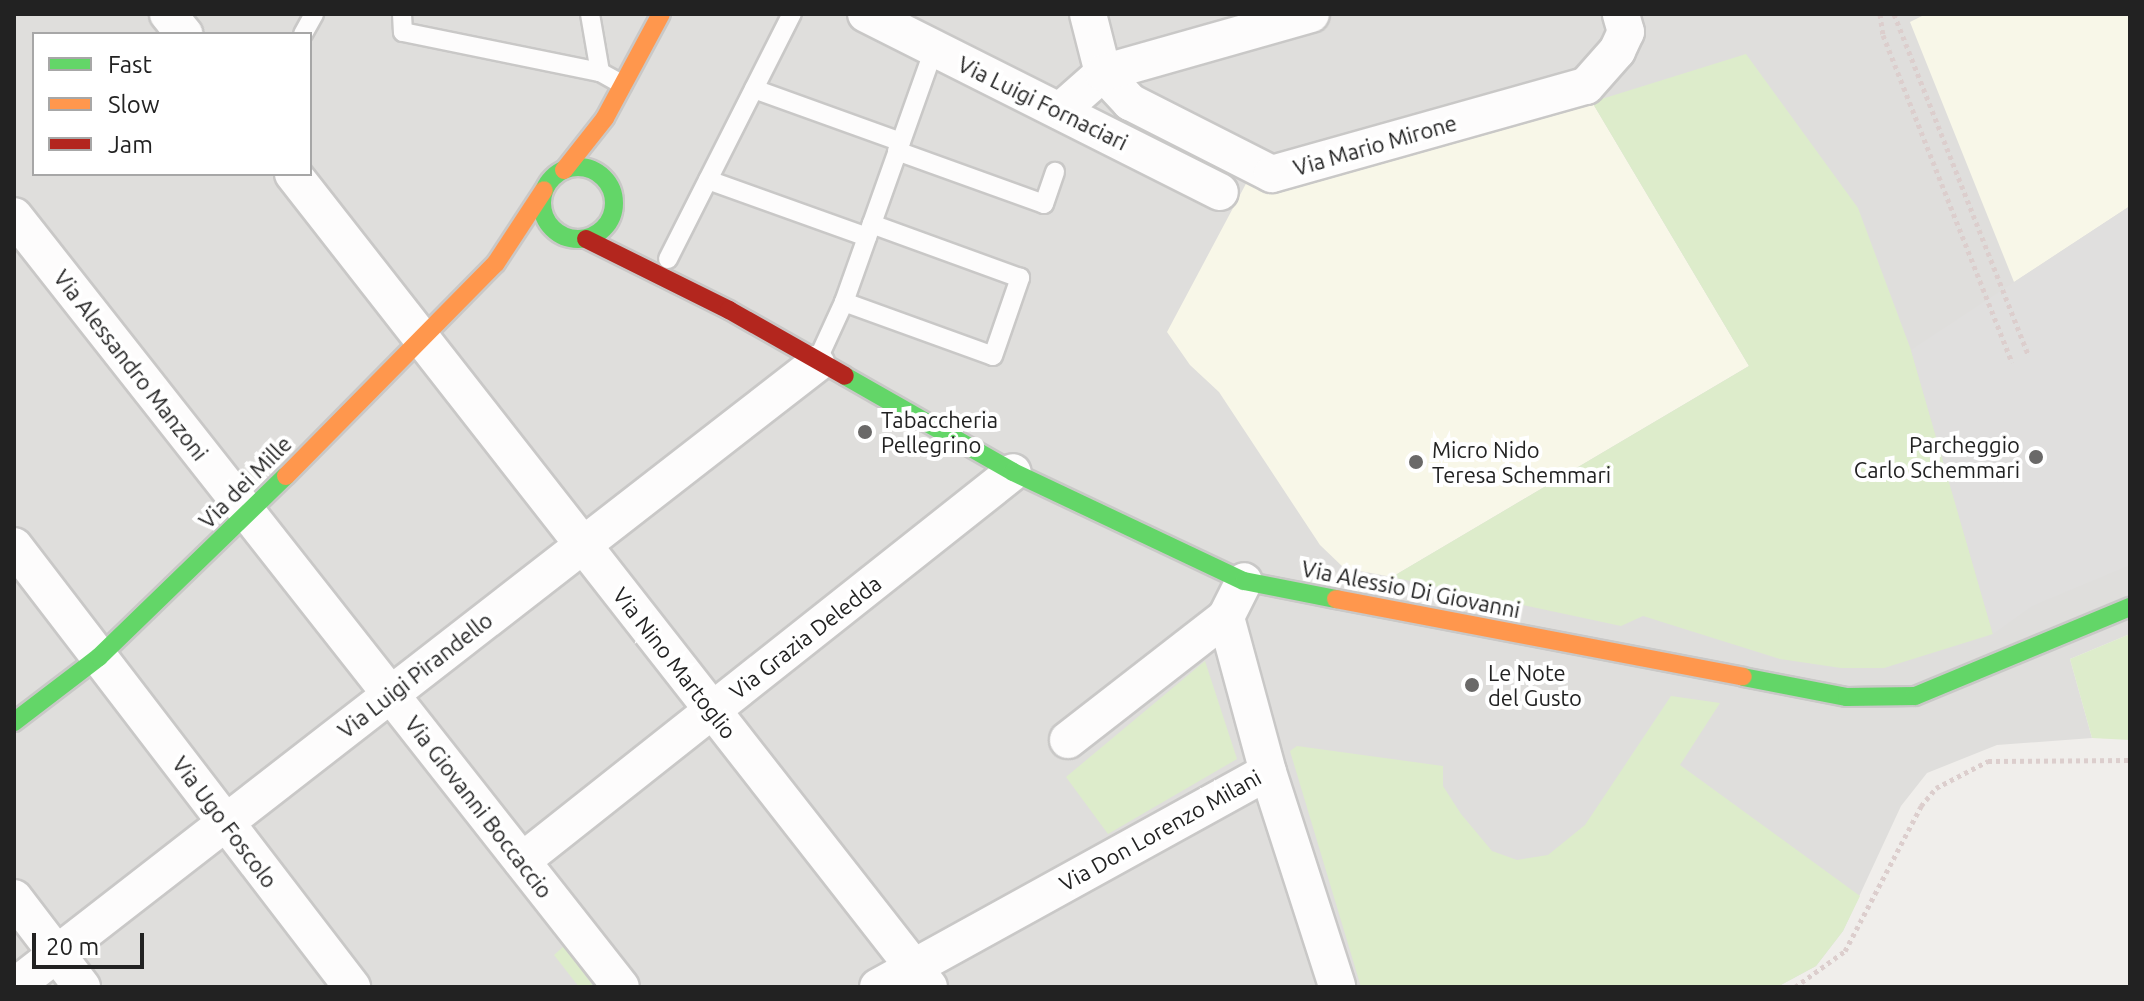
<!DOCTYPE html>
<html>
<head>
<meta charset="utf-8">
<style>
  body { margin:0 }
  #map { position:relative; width:2144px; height:1001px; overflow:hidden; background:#f0eeeb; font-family:Ubuntu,sans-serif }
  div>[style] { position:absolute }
  .residential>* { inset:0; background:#dfdedc }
  .education>* { inset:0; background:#f8f7e8 }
  .grass>* { inset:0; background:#ddeccb }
  .parking>* { inset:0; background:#e0dfde }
  .path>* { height:5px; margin-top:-2.5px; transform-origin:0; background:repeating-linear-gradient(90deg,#dccecd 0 4px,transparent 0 8px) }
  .roads { filter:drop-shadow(2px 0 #c9c8c7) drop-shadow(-2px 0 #c9c8c7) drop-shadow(0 2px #c9c8c7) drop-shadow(0 -2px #c9c8c7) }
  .lane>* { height:18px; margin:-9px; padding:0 9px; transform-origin:9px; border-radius:9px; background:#fdfcfc }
  .street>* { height:36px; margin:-18px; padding:0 18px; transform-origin:18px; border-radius:18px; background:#fdfcfc }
  .fast>* { height:18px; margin:-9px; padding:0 9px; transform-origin:9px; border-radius:9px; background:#63d668 }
  .fast>.ring { margin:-9px; padding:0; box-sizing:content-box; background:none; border:18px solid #63d668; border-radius:50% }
  .slow>* { height:18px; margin:-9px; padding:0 9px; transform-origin:9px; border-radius:9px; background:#ff974d }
  .jam>* { height:18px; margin:-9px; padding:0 9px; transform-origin:9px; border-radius:9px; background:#b3261e }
  .dots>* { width:22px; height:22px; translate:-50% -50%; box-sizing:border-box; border:4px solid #fff; border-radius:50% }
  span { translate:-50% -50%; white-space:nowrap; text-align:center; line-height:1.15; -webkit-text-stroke:8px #fff; paint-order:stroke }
  .street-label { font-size:22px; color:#222 }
  .poi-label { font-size:22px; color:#222 }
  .left { translate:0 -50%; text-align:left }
  .right { translate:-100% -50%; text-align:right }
  .frame { position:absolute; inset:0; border:16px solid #222; pointer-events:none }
  .legend { position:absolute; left:32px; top:32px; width:280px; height:144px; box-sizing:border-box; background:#fff; border:2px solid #a7a7a7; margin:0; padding:10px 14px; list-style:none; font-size:24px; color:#222 }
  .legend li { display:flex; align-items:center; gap:16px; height:40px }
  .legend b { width:40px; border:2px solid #a7a7a7 }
  .scale { position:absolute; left:32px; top:933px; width:112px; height:36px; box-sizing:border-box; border:4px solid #222; border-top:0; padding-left:10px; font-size:24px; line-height:28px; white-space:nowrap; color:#222; -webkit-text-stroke:6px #fff; paint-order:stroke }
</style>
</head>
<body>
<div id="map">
  <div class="residential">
    <div style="clip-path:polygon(evenodd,14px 14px,2130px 14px,2130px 634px,2070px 659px,2092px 738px,1997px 745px,1927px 773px,1901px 806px,1843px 931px,1816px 966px,1777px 987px,14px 987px,14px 14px,34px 34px,310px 34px,310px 174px,34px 174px,34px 34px)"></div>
  </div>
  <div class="education">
    <div style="clip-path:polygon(1926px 14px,2130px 14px,2130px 206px,2014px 282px,1910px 22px)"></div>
    <div style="clip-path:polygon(1592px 102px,1749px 366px,1392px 577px,1344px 568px,1320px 545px,1219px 392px,1190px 365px,1167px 332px,1249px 178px)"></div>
  </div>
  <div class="grass">
    <div style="clip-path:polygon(1746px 54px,1858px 208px,1911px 350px,1993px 634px,1884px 668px,1841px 668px,1780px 659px,1643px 616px,1621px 626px,1392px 577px,1749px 366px,1592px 102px)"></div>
    <div style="clip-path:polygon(2130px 634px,2130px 740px,2092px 738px,2070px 659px)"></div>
    <div style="clip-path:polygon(1205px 661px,1237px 759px,1108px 834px,1066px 777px)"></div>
    <div style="clip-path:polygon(1671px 696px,1720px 703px,1680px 765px,1860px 896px,1843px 931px,1816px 966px,1777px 987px,1361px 987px,1290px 751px,1297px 746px,1443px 766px,1443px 786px,1461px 814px,1492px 851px,1517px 860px,1548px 855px,1585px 825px)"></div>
    <div style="clip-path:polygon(564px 946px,594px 987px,579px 987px,554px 955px)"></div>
  </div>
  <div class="parking">
    <div style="clip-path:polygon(2130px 206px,2130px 565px,2032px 606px,1993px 634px,1911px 350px)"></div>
  </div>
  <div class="path">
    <div style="left:1880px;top:14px;width:21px;rotate:82deg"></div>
    <div style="left:1883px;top:35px;width:352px;rotate:68.5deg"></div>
    <div style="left:1894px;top:14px;width:366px;rotate:68.5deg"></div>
    <div style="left:1795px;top:987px;width:62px;rotate:-35.8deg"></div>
    <div style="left:1845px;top:951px;width:164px;rotate:-62.3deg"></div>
    <div style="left:1921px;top:806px;width:23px;rotate:-50deg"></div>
    <div style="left:1936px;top:788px;width:59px;rotate:-27.4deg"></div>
    <div style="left:1988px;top:761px;width:142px;rotate:-0.4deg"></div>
  </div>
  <div class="roads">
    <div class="lane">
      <div style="left:402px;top:14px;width:18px;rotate:87deg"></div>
      <div style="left:403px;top:32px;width:201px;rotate:11.5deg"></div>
      <div style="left:600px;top:72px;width:26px;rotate:29deg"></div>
      <div style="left:590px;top:14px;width:59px;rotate:80.2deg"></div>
      <div style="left:303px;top:34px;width:23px;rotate:-61deg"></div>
      <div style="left:754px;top:89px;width:156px;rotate:19.8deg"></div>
      <div style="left:897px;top:151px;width:156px;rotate:19.8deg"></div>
      <div style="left:1044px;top:204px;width:34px;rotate:-71deg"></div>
      <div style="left:708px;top:180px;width:169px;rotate:19.7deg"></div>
      <div style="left:668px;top:259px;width:275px;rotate:-63.2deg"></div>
      <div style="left:844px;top:302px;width:158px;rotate:19.9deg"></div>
      <div style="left:993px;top:356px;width:83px;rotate:-70.9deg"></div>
      <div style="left:1020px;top:278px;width:158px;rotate:-160deg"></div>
      <div style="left:817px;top:361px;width:65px;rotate:-65.4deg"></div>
      <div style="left:844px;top:302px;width:269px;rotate:-70.4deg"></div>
    </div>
    <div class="street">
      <div style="left:168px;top:14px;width:26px;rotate:51deg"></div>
      <div style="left:866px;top:14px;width:396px;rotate:26.7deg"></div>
      <div style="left:1088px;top:14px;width:61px;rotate:75.7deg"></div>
      <div style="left:1103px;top:73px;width:40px;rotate:47deg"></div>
      <div style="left:1130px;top:102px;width:159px;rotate:26.9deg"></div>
      <div style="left:1272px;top:174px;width:326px;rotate:-15.7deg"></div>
      <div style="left:1586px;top:86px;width:47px;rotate:-48.5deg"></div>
      <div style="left:1617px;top:51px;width:21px;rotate:-65deg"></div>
      <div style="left:1626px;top:32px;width:19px;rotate:-106deg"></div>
      <div style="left:1060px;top:111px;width:57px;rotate:-41.5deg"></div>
      <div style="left:1103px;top:73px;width:216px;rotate:-15.8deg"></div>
      <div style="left:293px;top:174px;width:1032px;rotate:51.96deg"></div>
      <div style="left:14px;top:216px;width:981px;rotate:51.79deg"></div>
      <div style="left:14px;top:546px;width:556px;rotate:52.53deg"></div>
      <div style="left:1068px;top:740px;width:200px;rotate:-37.9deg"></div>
      <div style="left:1268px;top:772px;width:225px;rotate:72.1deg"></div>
      <div style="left:522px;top:861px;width:626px;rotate:-38.39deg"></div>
      <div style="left:14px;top:898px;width:112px;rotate:52.6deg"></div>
      <div style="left:14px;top:987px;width:1016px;rotate:-37.84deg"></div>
      <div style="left:878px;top:987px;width:445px;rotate:-28.9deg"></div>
      <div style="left:1268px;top:772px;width:161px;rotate:-105.2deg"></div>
      <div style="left:1226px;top:617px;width:40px;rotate:-63.4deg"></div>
    </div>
    <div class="fast">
      <div class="ring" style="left:542px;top:167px;width:54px;height:54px"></div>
      <div style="left:845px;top:376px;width:193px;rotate:29.7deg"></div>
      <div style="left:1013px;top:472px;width:255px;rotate:25.3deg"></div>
      <div style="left:1244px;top:581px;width:94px;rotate:11.1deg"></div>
      <div style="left:1743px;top:677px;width:106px;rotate:10.9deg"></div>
      <div style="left:1847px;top:697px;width:68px;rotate:-0.8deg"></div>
      <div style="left:1915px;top:696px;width:233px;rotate:-22.5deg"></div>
      <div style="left:14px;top:722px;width:107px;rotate:-37.4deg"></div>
      <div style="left:99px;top:657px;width:260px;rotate:-44.1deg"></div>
    </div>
    <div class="slow">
      <div style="left:564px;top:170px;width:66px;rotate:-51.7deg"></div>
      <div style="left:605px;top:118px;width:118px;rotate:-61.7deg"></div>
      <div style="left:286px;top:476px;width:299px;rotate:-45.4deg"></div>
      <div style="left:496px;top:263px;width:87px;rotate:-56.7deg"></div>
      <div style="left:1336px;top:599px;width:414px;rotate:10.8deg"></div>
    </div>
    <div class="jam">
      <div style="left:586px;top:239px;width:160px;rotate:26.4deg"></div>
      <div style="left:729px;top:310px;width:133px;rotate:29.6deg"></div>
    </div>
  </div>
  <div class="dots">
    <div style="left:865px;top:432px;background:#6a6968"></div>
    <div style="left:2036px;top:457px;background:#6a6968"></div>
    <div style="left:1416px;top:462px;background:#6a6968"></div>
    <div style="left:1472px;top:685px;background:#6a6968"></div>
  </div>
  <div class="street-label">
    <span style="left:1043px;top:103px;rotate:26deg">Via Luigi Fornaciari</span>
    <span style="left:1375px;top:145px;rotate:-16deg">Via Mario Mirone</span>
    <span style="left:131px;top:365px;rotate:52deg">Via Alessandro Manzoni</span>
    <span style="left:245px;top:482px;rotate:-45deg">Via dei Mille</span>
    <span style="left:1411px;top:589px;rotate:11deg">Via Alessio Di Giovanni</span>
    <span style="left:805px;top:637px;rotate:-38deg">Via Grazia Deledda</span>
    <span style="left:675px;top:663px;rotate:52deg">Via Nino Martoglio</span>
    <span style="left:415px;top:675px;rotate:-38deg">Via Luigi Pirandello</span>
    <span style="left:479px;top:807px;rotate:52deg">Via Giovanni Boccaccio</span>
    <span style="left:225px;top:822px;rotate:53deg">Via Ugo Foscolo</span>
    <span style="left:1160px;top:830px;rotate:-29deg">Via Don Lorenzo Milani</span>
  </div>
  <div class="poi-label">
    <span class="left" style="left:881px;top:432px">Tabaccheria<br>Pellegrino</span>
    <span class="right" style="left:2020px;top:457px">Parcheggio<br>Carlo Schemmari</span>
    <span class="left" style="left:1432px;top:462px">Micro Nido<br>Teresa Schemmari</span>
    <span class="left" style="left:1488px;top:685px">Le Note<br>del Gusto</span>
  </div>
  <div class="frame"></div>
  <ul class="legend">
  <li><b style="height:10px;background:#63d668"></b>Fast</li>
  <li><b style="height:10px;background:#ff974d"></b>Slow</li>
  <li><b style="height:10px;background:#b3261e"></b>Jam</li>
  </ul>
  <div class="scale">20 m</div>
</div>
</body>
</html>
